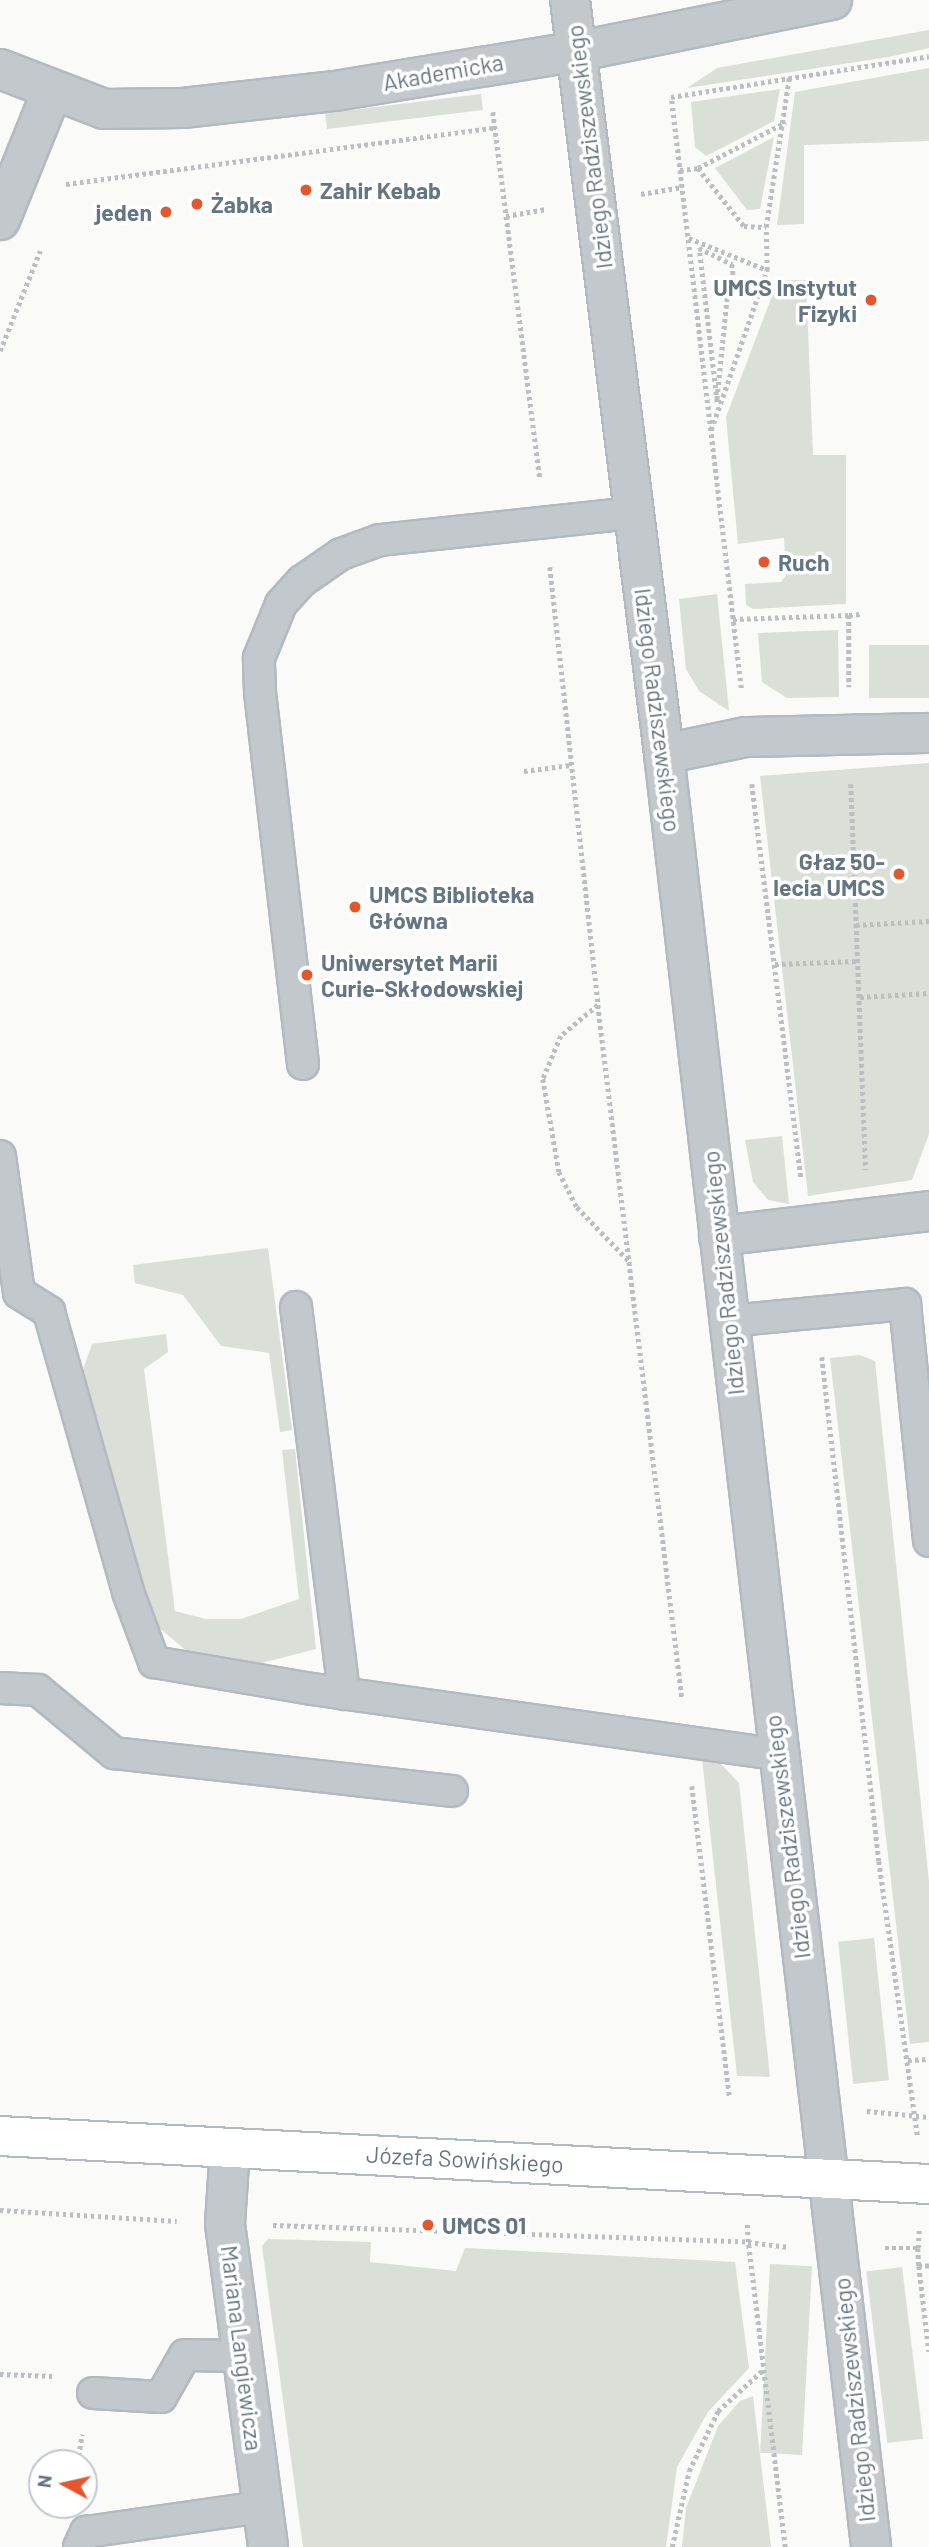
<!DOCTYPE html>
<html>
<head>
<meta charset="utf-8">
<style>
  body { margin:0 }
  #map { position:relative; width:929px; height:2547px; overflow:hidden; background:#fafaf8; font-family:Barlow,sans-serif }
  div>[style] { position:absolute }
  .green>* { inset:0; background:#dadfd7; transform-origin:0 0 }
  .path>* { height:4.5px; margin-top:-2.25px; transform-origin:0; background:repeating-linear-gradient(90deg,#bbbfc2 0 3.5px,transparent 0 7px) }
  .roads { filter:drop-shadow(2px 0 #b3babf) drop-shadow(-2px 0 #b3babf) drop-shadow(0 2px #b3babf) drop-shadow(0 -2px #b3babf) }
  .service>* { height:30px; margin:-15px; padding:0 15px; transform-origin:15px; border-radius:15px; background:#c3c8cc }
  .minor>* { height:38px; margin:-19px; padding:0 19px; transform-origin:19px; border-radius:19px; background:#c3c8cc }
  .secondary>* { height:38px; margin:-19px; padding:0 19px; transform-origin:19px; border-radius:19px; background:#fff }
  .dots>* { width:19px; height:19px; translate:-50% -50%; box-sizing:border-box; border:4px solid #fff; border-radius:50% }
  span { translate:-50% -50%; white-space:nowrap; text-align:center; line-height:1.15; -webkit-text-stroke:7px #fff; paint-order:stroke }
  .street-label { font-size:23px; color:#657683 }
  .poi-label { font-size:23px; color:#657683; font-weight:700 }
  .left { translate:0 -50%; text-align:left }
  .right { translate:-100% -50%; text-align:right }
  .north { position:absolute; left:28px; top:2449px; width:70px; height:70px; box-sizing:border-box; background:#fff; border:2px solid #c1c8cd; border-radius:50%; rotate:278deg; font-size:19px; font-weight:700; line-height:28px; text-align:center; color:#657683 }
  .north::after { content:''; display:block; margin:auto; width:24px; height:32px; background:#e4572e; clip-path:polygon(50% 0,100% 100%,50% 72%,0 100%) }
</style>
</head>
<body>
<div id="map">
  <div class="green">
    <div style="clip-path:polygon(929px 30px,929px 48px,889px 57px,687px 88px,717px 68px)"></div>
    <div style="clip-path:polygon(929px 68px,929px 141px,804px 145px,804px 224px,777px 225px,795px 92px)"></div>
    <div style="clip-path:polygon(780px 89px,774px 121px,706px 156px,695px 147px,691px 102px)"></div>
    <div style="left:481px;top:94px;width:16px;height:157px;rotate:83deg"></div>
    <div style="clip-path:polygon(774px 137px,760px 209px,747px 210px,715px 168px)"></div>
    <div style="clip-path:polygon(778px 280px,806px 280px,813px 455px,846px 455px,846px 604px,753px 609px,746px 605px,745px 584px,781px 582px,786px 575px,784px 538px,738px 544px,726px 417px)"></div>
    <div style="clip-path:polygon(717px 594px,729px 711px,699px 691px,686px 669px,679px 599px)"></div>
    <div style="clip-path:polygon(838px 630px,839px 697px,787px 698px,762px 682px,758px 633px)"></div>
    <div style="left:929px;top:645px;width:53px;height:60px;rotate:90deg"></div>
    <div style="clip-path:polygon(929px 763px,929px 1134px,912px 1180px,808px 1196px,760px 776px)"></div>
    <div style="clip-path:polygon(782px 1136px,789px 1204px,768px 1200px,753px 1182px,745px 1140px)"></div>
    <div style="clip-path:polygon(268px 1248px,292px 1430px,280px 1432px,269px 1353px,221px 1346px,183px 1295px,135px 1283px,133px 1265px)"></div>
    <div style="clip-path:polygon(166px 1334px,168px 1352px,144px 1369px,175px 1611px,206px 1619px,241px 1619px,299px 1599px,282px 1450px,295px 1449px,316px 1649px,254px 1665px,223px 1661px,189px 1653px,156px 1625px,79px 1381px,92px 1344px)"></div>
    <div style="clip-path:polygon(860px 1355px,875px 1361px,929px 1882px,929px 2042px,910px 2044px,830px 1358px)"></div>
    <div style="clip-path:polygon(702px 1758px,720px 1763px,739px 1783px,770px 2077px,737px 2076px)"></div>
    <div style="left:874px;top:1938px;width:143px;height:36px;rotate:84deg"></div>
    <div style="clip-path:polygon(268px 2239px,371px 2242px,370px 2262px,456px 2271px,465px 2248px,735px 2262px,749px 2368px,708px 2412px,677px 2467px,666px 2547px,303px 2547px,262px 2246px)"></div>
    <div style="left:770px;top:2264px;width:42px;height:189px;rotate:3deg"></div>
    <div style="left:902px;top:2267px;width:173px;height:36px;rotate:83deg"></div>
    <div style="clip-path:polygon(753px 2396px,771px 2547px,682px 2547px,686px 2508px,718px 2426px,740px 2401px)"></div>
  </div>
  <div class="path">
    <div style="left:493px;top:112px;width:369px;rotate:82.7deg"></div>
    <div style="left:698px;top:168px;width:99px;rotate:-27.6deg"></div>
    <div style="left:680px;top:170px;width:18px;rotate:-6deg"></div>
    <div style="left:698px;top:168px;width:74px;rotate:51.6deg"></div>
    <div style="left:744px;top:226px;width:22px;rotate:3deg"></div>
    <div style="left:66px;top:184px;width:432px;rotate:-7.5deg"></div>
    <div style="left:641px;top:194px;width:42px;rotate:-9.7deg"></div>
    <div style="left:506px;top:216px;width:41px;rotate:-9.9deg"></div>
    <div style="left:689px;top:238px;width:84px;rotate:22.3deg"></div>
    <div style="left:699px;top:248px;width:37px;rotate:26deg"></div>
    <div style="left:732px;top:264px;width:17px;rotate:83deg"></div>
    <div style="left:734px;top:281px;width:12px;rotate:121deg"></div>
    <div style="left:728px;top:291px;width:112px;rotate:95.7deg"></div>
    <div style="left:717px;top:402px;width:155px;rotate:-96.7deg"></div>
    <div style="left:0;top:351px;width:108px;rotate:-68.2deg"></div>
    <div style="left:711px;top:430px;width:170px;rotate:-70.7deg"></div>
    <div style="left:767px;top:270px;width:43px;rotate:-91.3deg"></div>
    <div style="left:766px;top:227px;width:151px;rotate:-81.2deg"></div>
    <div style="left:550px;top:567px;width:441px;rotate:83.7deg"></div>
    <div style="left:598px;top:1005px;width:48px;rotate:140deg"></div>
    <div style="left:561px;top:1036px;width:47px;rotate:112.7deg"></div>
    <div style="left:543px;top:1079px;width:94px;rotate:80.2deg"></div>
    <div style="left:559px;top:1172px;width:39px;rotate:63deg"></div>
    <div style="left:577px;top:1207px;width:75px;rotate:46.1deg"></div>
    <div style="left:849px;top:615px;width:12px;rotate:-5deg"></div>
    <div style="left:733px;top:619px;width:116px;rotate:-2deg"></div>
    <div style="left:849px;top:615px;width:72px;rotate:90deg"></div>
    <div style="left:741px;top:688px;width:595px;rotate:-96.75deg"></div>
    <div style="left:671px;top:97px;width:261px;rotate:-9deg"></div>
    <div style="left:524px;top:771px;width:47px;rotate:-7.3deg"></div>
    <div style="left:752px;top:784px;width:397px;rotate:82.9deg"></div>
    <div style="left:851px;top:784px;width:386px;rotate:87.8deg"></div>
    <div style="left:856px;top:925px;width:73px;rotate:-3.1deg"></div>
    <div style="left:775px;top:964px;width:83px;rotate:-2.1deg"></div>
    <div style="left:860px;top:997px;width:69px;rotate:-3.3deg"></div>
    <div style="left:598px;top:1005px;width:698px;rotate:83.09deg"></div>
    <div style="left:822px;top:1357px;width:507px;rotate:83.55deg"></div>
    <div style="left:879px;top:1861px;width:279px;rotate:82deg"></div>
    <div style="left:692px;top:1786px;width:314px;rotate:83.1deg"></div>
    <div style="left:908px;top:2060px;width:21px;rotate:-3deg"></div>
    <div style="left:867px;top:2111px;width:62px;rotate:5.5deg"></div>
    <div style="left:0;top:2210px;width:177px;rotate:3.6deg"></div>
    <div style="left:273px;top:2225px;width:475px;rotate:2deg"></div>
    <div style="left:748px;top:2242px;width:21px;rotate:-93deg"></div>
    <div style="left:885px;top:2248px;width:33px"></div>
    <div style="left:918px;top:2248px;width:18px;rotate:-87deg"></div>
    <div style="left:918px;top:2248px;width:18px;rotate:87deg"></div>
    <div style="left:929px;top:2266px;width:10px;rotate:180deg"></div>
    <div style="left:919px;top:2266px;width:86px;rotate:83.3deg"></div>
    <div style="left:0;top:2374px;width:52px;rotate:2.2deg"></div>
    <div style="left:77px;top:2463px;width:29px;rotate:-80deg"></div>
    <div style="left:672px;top:2547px;width:78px;rotate:-77.4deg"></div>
    <div style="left:689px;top:2471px;width:67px;rotate:-64.2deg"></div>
    <div style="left:718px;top:2411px;width:62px;rotate:-42.4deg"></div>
    <div style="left:785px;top:2547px;width:307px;rotate:-96.9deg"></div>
    <div style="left:748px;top:2242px;width:41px;rotate:7deg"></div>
  </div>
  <div class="roads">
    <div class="service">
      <div style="left:303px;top:1064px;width:374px;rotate:-96.6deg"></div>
      <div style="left:260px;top:692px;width:34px;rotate:-92deg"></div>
      <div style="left:259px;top:658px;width:58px;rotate:-67.8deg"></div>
      <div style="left:281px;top:604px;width:31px;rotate:-48deg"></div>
      <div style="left:302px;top:581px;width:47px;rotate:-34.7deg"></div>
      <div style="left:341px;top:554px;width:41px;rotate:-19.7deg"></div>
      <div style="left:380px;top:540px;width:254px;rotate:-6.1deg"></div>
      <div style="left:0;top:1156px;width:138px;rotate:82.1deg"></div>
      <div style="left:19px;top:1293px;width:36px;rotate:32deg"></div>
      <div style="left:49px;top:1312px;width:291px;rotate:74.2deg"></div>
      <div style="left:128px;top:1592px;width:75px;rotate:69.6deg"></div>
      <div style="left:154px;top:1662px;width:160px;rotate:9.7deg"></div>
      <div style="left:312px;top:1689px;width:470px;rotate:8deg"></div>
      <div style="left:296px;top:1307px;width:390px;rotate:82.9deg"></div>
      <div style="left:729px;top:1321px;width:177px;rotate:-5.5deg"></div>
      <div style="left:905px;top:1304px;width:238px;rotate:84.2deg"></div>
      <div style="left:0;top:1688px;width:38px;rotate:3deg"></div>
      <div style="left:38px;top:1690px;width:99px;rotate:39.7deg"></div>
      <div style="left:114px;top:1753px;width:340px;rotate:6.4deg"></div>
      <div style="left:93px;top:2393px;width:68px;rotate:3.4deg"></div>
      <div style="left:161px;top:2397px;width:48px;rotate:-60.3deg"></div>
      <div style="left:185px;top:2355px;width:58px;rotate:1deg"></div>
      <div style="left:79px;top:2547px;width:17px;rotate:-65deg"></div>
      <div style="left:86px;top:2532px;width:178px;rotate:-8.1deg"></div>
    </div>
    <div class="minor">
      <div style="left:570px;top:0;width:760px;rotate:82.89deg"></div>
      <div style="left:664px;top:754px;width:1805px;rotate:83.41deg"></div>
      <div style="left:0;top:69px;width:111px;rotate:21deg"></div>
      <div style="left:104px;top:109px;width:79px;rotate:-0.7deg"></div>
      <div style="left:183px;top:108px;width:153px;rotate:-6.4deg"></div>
      <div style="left:335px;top:91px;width:247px;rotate:-9.3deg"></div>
      <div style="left:579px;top:51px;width:258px;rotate:-11.4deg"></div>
      <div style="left:0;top:220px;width:139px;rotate:-68deg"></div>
      <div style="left:664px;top:754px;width:84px;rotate:-11.7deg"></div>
      <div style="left:746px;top:737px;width:183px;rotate:-1.3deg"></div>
      <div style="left:719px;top:1236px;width:211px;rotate:-6.8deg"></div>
      <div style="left:230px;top:2148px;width:76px;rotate:93.8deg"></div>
      <div style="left:225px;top:2224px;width:326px;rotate:82.4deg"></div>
    </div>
    <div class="secondary">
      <div style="left:0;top:2136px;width:930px;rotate:2.96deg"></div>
    </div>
  </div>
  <div class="dots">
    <div style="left:306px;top:190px;background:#e4572e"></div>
    <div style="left:197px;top:204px;background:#e4572e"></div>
    <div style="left:166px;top:212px;background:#e4572e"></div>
    <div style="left:871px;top:300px;background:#e4572e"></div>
    <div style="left:764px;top:562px;background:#e4572e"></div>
    <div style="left:899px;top:874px;background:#e4572e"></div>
    <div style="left:355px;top:907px;background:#e4572e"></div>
    <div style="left:307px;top:975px;background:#e4572e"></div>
    <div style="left:428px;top:2225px;background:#e4572e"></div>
  </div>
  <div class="street-label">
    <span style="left:443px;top:72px;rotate:-10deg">Akademicka</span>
    <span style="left:589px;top:147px;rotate:-97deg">Idziego Radziszewskiego</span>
    <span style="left:658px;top:710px;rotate:83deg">Idziego Radziszewskiego</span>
    <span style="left:723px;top:1273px;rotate:-96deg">Idziego Radziszewskiego</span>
    <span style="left:787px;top:1837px;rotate:-97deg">Idziego Radziszewskiego</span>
    <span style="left:465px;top:2159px;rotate:3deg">Józefa Sowińskiego</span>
    <span style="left:242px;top:2348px;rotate:83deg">Mariana Langiewicza</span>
    <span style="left:854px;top:2400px;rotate:-96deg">Idziego Radziszewskiego</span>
  </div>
  <div class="poi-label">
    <span class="left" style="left:320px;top:190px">Zahir Kebab</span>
    <span class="left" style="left:211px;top:204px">Żabka</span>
    <span class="right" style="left:152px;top:212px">jeden</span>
    <span class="right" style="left:857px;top:300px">UMCS Instytut<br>Fizyki</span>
    <span class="left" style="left:778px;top:562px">Ruch</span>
    <span class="right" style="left:885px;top:874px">Głaz 50-<br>lecia UMCS</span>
    <span class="left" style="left:369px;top:907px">UMCS Biblioteka<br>Główna</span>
    <span class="left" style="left:321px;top:975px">Uniwersytet Marii<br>Curie-Skłodowskiej</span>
    <span class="left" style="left:442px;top:2225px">UMCS 01</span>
  </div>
  <div class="north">N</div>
</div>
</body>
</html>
